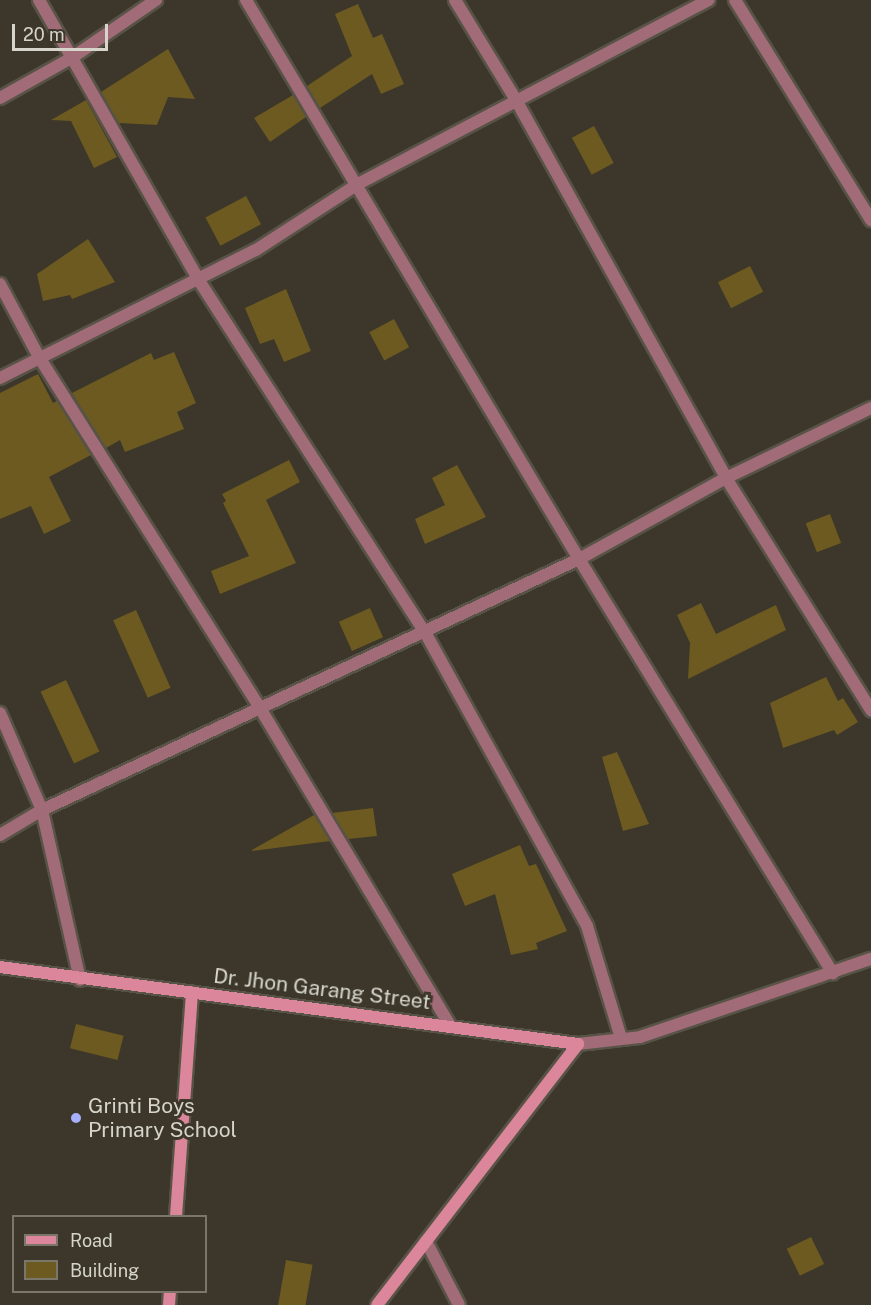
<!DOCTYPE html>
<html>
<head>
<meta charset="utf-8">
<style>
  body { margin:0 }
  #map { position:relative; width:871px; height:1305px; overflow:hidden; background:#3c372a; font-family:"Public Sans",sans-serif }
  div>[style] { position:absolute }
  .building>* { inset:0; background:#6c5a20; transform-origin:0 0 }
  .roads { filter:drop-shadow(2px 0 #585347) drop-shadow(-2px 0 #585347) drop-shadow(0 2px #585347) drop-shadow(0 -2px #585347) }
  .street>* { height:12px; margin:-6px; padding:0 6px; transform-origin:6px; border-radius:6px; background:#a16b78 }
  .secondary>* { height:12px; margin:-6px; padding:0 6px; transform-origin:6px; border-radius:6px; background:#dc869b }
  .dots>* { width:16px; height:16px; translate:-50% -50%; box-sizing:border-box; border:3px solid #3c372a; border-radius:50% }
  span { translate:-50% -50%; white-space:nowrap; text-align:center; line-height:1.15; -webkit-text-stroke:6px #3c372a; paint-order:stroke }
  .street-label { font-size:21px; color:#d6d4cb }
  .poi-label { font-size:21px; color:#d6d4cb }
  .left { translate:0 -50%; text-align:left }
  .legend { position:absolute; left:12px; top:1215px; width:195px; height:78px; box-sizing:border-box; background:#3c372a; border:2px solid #7a766a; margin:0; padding:8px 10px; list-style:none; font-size:18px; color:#d6d4cb }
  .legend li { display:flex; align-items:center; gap:12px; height:30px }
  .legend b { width:30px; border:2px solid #7a766a }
  .scale { position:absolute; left:12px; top:24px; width:96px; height:27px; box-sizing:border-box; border:3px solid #d6d4cb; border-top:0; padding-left:8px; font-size:18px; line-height:21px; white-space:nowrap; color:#d6d4cb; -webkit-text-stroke:4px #3c372a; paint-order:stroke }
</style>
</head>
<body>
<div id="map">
  <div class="building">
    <div style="clip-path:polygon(358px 4px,373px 38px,382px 34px,404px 84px,381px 94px,372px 74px,320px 108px,307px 86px,352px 56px,335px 14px)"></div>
    <div style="clip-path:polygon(168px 49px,195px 99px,168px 97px,157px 125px,119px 123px,101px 92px)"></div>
    <div style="clip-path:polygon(293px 95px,306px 117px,270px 142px,254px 118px)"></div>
    <div style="clip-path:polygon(86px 100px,117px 157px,94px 168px,71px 121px,51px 120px)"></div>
    <div style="left:594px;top:126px;width:42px;height:25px;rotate:62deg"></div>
    <div style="left:246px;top:196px;width:32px;height:46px;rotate:62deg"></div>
    <div style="clip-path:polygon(88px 239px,115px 282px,72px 299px,70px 295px,43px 301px,37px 274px)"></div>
    <div style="left:750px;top:266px;width:29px;height:36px;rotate:63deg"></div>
    <div style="clip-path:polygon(286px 289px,311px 351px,284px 362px,274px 339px,260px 344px,245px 308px)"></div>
    <div style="left:394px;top:319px;width:32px;height:28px;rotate:62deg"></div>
    <div style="clip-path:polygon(174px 352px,196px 403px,177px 412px,184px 429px,125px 452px,120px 440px,106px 448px,72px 393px,151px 353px,154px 360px)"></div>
    <div style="clip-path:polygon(38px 374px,53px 403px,57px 401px,91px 455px,49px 477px,71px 521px,44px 534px,31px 506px,0 519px,0 393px)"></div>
    <div style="clip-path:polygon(289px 460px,300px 482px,266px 500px,296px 563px,220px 594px,211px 571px,249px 556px,223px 503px,226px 501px,222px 494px)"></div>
    <div style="clip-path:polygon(457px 465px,486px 517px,425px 544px,415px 519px,445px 505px,432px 478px)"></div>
    <div style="left:830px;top:514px;width:31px;height:26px;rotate:69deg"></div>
    <div style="clip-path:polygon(701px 603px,716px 634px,776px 605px,786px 630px,688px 679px,690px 643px,677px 615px)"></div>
    <div style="left:370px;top:608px;width:32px;height:34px;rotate:66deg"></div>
    <div style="left:136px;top:610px;width:85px;height:25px;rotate:66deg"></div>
    <div style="clip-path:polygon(826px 677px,838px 701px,843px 698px,858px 722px,837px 735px,834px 730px,783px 748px,770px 703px)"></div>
    <div style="left:66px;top:680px;width:79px;height:28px;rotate:65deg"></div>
    <div style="clip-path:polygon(617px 752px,649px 824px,623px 831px,602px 757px)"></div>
    <div style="clip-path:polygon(373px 808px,377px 836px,348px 839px,332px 813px)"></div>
    <div style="clip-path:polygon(314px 815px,330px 841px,252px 851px,252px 850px)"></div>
    <div style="clip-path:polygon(520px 845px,529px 866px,536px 864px,567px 931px,536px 943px,538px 949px,511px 955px,495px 894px,465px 906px,452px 874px)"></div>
    <div style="left:76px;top:1024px;width:49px;height:25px;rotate:14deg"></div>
    <div style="left:811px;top:1237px;width:30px;height:27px;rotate:64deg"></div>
    <div style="left:286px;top:1260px;width:27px;height:46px;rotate:10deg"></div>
  </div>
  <div class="roads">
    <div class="street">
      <div style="left:39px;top:0;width:321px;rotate:60.3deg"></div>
      <div style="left:198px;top:279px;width:422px;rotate:57.3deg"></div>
      <div style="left:426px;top:634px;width:333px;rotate:61.1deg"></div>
      <div style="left:587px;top:926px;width:117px;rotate:73.1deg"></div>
      <div style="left:246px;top:0;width:651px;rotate:59.22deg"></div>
      <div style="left:579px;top:559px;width:486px;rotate:58.5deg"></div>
      <div style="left:455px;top:0;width:117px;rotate:58.6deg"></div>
      <div style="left:516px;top:100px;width:432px;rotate:60.9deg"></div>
      <div style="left:726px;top:478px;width:274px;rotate:58deg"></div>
      <div style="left:735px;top:0;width:259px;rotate:58.3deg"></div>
      <div style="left:0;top:98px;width:84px;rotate:-29.3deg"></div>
      <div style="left:73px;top:57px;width:101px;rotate:-34.5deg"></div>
      <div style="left:0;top:284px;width:83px;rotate:61.9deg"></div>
      <div style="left:39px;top:357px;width:415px;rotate:57.8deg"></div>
      <div style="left:260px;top:708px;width:368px;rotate:59.1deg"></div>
      <div style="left:0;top:378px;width:286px;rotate:-26.6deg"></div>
      <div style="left:256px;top:250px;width:121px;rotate:-32.9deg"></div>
      <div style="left:358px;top:184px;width:396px;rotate:-27.7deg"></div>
      <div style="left:0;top:713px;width:106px;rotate:66.6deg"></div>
      <div style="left:42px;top:810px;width:174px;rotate:77.4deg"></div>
      <div style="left:0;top:835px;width:49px;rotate:-30.8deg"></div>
      <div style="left:42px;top:810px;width:593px;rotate:-25.05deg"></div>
      <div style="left:579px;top:559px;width:168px;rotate:-28.9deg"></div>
      <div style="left:726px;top:478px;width:161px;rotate:-25.8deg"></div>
      <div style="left:578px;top:1044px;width:62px;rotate:-6.4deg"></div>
      <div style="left:640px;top:1037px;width:244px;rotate:-18.7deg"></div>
      <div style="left:426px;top:1241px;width:72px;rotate:62.7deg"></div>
    </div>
    <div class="secondary">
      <div style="left:0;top:967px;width:583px;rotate:7.59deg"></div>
      <div style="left:578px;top:1044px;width:329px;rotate:127.6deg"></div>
      <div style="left:176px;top:1216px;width:224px;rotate:-85.9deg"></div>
      <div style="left:169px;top:1305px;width:13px;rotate:-86deg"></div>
    </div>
  </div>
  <div class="dots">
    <div style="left:76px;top:1118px;background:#a7b0fc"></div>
  </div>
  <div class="street-label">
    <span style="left:322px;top:989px;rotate:7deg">Dr. Jhon Garang Street</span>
  </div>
  <div class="poi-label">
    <span class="left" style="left:88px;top:1118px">Grinti Boys<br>Primary School</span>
  </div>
  <ul class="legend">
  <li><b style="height:8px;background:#dc869b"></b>Road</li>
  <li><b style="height:16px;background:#6c5a20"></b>Building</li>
  </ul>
  <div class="scale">20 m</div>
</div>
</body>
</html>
